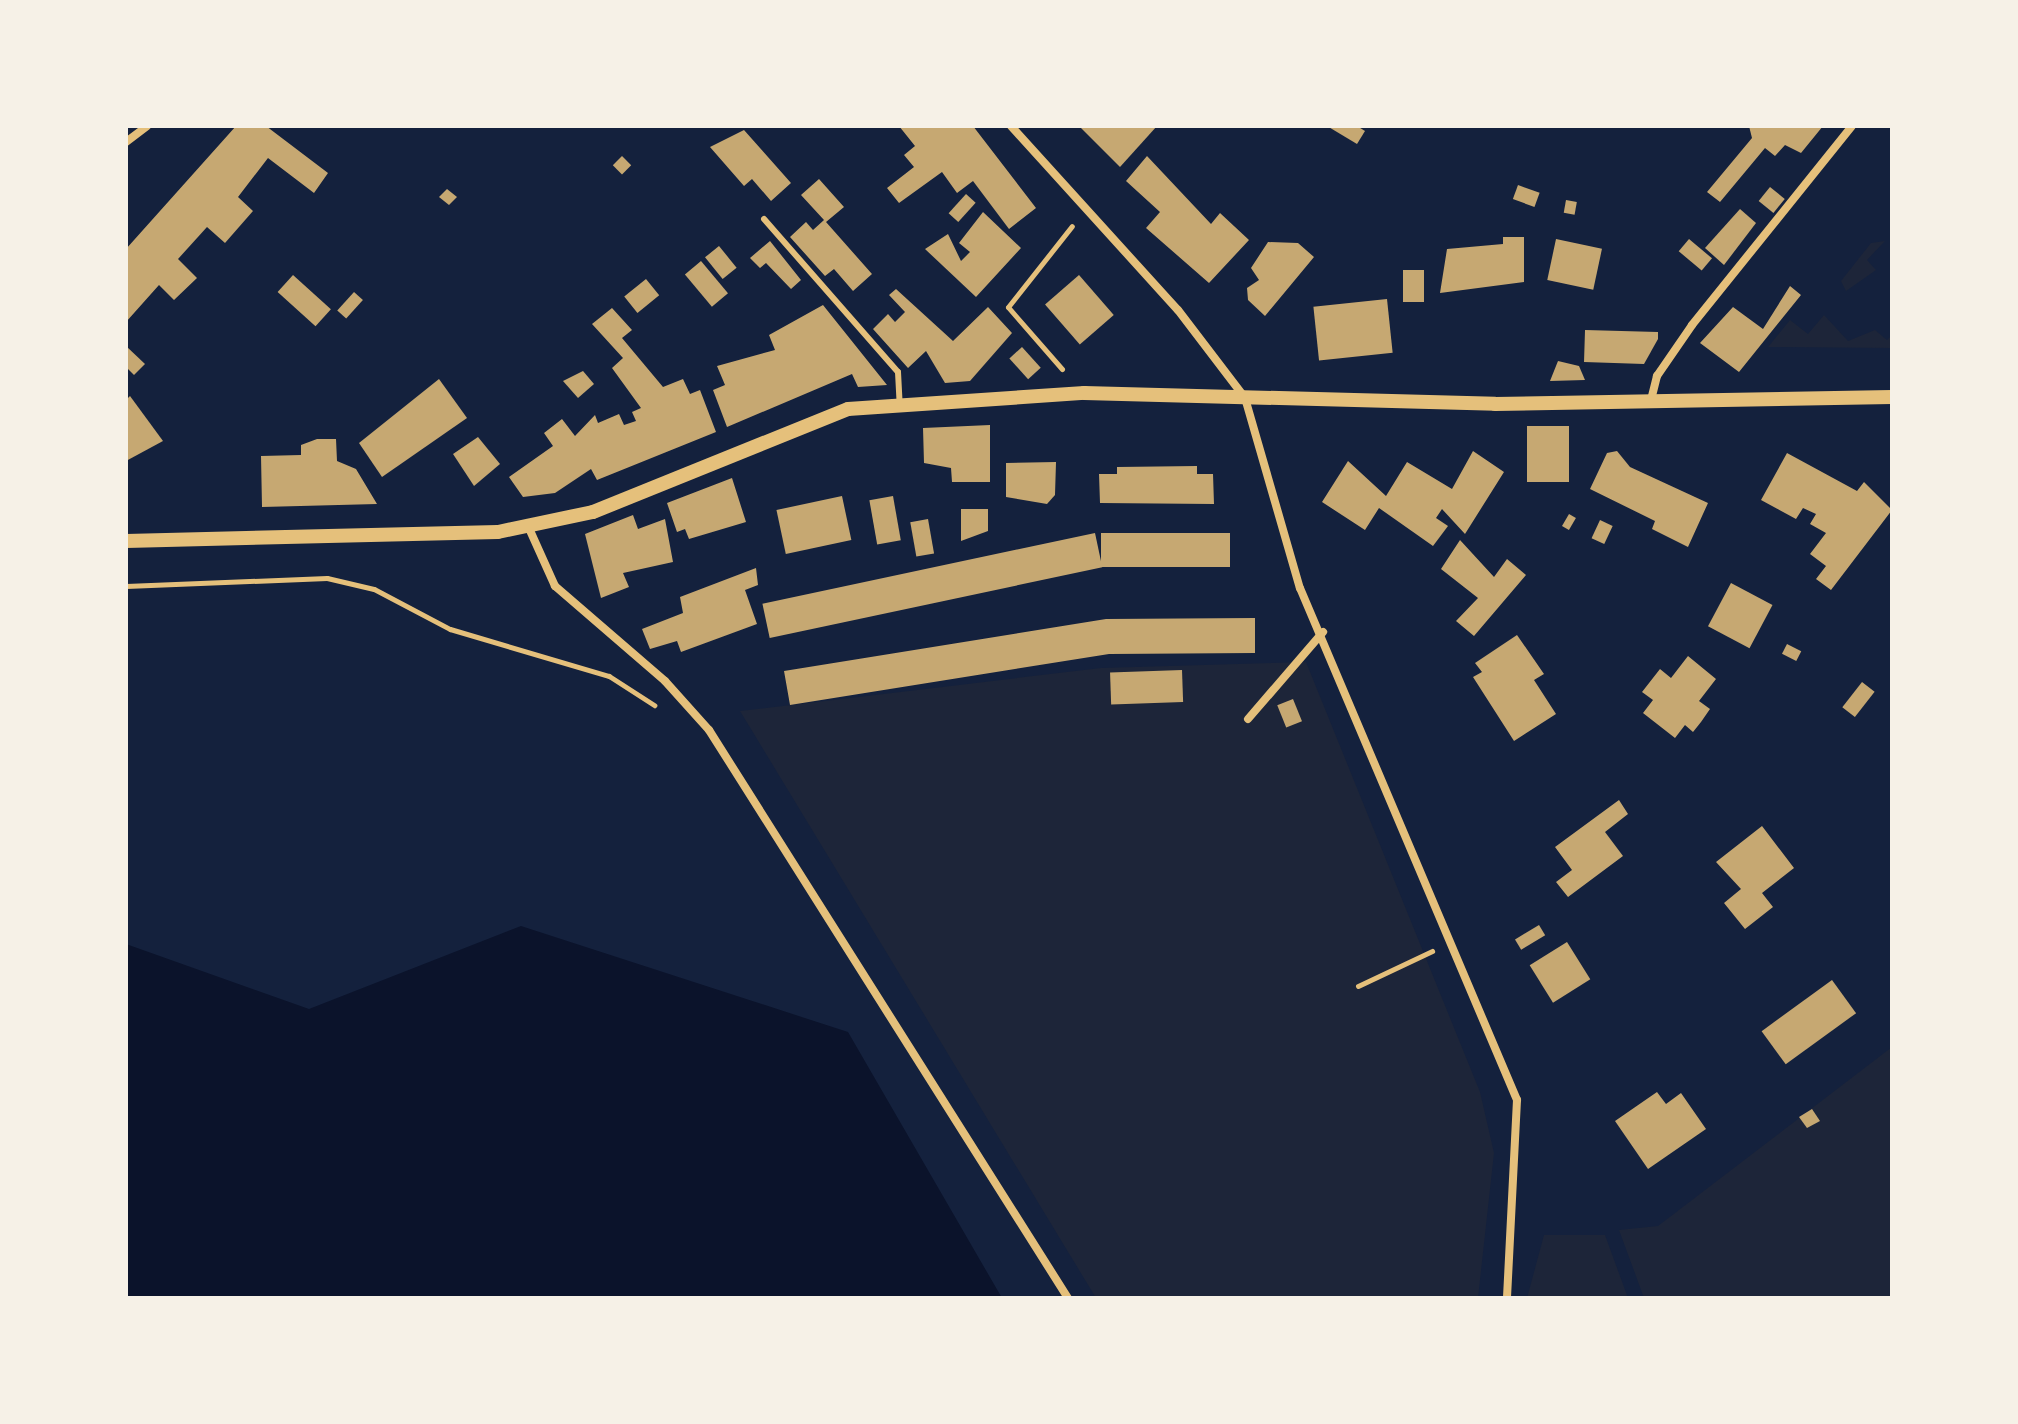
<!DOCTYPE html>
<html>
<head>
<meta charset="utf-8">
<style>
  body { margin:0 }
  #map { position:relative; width:2018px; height:1424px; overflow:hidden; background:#14213d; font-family:Quicksand,sans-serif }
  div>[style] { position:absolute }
  .green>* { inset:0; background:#1d2539 }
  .water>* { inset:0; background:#0b132b }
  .building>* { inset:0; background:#c6a872; transform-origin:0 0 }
  .path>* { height:5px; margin:-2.5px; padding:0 2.5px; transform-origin:2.5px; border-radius:2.5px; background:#e5c07b }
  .service>* { height:6px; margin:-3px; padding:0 3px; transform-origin:3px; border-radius:3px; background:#e5c07b }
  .minor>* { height:8px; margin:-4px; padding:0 4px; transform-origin:4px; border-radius:4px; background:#e5c07b }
  .tertiary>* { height:14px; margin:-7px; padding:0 7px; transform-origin:7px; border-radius:7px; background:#e5c07b }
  span { translate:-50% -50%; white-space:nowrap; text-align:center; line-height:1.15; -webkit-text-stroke:6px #f6f1e7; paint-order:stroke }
  .frame { position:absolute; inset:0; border:128px solid #f6f1e7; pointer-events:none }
</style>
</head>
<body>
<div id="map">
  <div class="green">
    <div style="clip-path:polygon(1885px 241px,1867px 260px,1876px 270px,1846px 291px,1841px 281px,1871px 243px)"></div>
    <div style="clip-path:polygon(1824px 315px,1848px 341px,1875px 330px,1887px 340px,1892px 335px,1892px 348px,1768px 347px,1790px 320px,1808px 334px)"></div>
    <div style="clip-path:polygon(1306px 662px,1480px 1092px,1494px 1153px,1478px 1298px,1096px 1298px,740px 711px,1101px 668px)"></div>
    <div style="clip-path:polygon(1892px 1047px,1892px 1298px,1644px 1298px,1619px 1230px,1658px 1226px)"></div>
    <div style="clip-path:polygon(1544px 1235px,1605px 1235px,1628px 1298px,1527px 1298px)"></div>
  </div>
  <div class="water">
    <div style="clip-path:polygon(521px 926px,848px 1032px,1002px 1298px,126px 1298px,126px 944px,309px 1009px)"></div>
  </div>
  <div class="building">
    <div style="clip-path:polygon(236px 126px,266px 126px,328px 173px,314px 193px,268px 158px,238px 197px,253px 211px,225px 243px,207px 227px,178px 259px,197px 278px,174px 300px,159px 285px,126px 322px,126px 249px)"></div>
    <div style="clip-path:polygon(899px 126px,973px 126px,1036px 208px,1009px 229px,973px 181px,957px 193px,942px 172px,899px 203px,887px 188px,914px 167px,904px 155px,915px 146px)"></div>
    <div style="clip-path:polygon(1079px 126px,1157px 126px,1120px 167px)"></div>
    <div style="clip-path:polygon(1327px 126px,1357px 126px,1365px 131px,1357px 144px)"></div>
    <div style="clip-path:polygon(1749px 126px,1823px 126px,1801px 153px,1785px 145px,1775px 156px,1765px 148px,1720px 202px,1707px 192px,1752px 138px)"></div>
    <div style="clip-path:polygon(744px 130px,791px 183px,771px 201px,752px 179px,744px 186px,710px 147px)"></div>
    <div style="left:622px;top:156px;width:13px;height:13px;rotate:45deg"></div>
    <div style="clip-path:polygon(1147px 156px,1211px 224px,1220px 213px,1249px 240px,1209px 283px,1146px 228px,1160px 212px,1126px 181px)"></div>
    <div style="clip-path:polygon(819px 179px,844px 207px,826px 222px,872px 274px,853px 291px,834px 269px,825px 276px,790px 237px,806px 222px,813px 230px,824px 220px,801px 195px)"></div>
    <div style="left:1518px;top:185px;width:23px;height:15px;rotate:20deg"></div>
    <div style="left:1770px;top:187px;width:19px;height:18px;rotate:39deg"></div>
    <div style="clip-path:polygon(447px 189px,457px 197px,449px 205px,439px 197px)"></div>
    <div style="left:966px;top:194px;width:13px;height:26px;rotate:42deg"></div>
    <div style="left:1566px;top:200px;width:11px;height:13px;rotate:10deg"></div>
    <div style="clip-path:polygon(1740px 209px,1756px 223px,1724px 265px,1705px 248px)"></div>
    <div style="clip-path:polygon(983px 212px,1021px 248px,976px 297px,925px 249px,948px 234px,961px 261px,970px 252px,959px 243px)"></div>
    <div style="clip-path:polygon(1503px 237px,1524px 237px,1524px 282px,1440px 293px,1447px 249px,1503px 244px)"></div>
    <div style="left:1556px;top:239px;width:47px;height:42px;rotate:12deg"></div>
    <div style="left:1689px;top:239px;width:30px;height:16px;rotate:40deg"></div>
    <div style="clip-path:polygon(770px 241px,801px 280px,791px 289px,766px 263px,760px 268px,750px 258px)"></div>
    <div style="clip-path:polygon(1268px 242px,1298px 243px,1314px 257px,1265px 316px,1248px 300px,1247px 288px,1259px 280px,1251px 268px)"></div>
    <div style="left:719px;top:246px;width:28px;height:18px;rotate:51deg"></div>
    <div style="left:701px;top:261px;width:42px;height:21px;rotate:50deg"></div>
    <div style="left:1403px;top:270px;width:21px;height:32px"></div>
    <div style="left:293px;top:275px;width:51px;height:23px;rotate:42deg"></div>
    <div style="left:1079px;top:275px;width:53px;height:45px;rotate:49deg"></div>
    <div style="left:646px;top:279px;width:21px;height:28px;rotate:51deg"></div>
    <div style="clip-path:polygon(1790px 286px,1801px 295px,1739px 372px,1700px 343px,1733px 307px,1763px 329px)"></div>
    <div style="clip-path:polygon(896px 289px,953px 341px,988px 307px,1012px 333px,970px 381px,945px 383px,926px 351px,908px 368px,873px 329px,888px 314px,895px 322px,905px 312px,889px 295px)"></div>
    <div style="left:354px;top:292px;width:12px;height:25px;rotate:42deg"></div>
    <div style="left:1387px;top:299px;width:54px;height:74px;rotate:84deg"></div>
    <div style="clip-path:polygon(823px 305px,887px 385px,858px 387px,852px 374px,727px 427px,713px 390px,725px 385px,717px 366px,775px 350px,769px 335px)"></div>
    <div style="clip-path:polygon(612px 308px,632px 330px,622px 338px,663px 387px,683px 379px,690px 394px,700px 390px,716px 432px,597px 480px,591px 469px,555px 493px,523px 497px,509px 477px,553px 446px,544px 433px,562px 419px,575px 436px,595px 415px,598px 423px,619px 414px,624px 425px,636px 421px,632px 412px,641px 408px,612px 368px,623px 358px,592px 324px)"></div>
    <div style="clip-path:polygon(1585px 330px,1658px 332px,1658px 339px,1644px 364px,1584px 362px)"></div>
    <div style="clip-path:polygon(126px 346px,145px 364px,134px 375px,126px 367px)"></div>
    <div style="left:1022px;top:347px;width:28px;height:17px;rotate:48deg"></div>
    <div style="clip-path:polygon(1558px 361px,1579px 366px,1585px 380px,1550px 381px)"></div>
    <div style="clip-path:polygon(583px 371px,594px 384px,578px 398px,563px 381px)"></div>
    <div style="clip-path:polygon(439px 379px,467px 418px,382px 477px,359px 443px)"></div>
    <div style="clip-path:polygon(130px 396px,163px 441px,126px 461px,126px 400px)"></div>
    <div style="clip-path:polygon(990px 425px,990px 482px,952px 482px,951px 468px,924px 463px,923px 428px)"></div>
    <div style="left:1527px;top:426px;width:42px;height:56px"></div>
    <div style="clip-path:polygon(478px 437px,500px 464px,474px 486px,453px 454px)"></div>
    <div style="clip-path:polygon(317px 439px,336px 439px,337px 461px,356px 469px,377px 504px,262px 507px,261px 456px,301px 455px,301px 445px)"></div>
    <div style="clip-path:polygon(1473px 451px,1504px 472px,1465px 534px,1442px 509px,1436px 518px,1448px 526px,1433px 546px,1379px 508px,1365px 530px,1322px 502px,1348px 461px,1386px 496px,1407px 462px,1452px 489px)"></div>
    <div style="clip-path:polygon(1617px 451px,1630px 467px,1708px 503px,1688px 547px,1652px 529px,1655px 521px,1590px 489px,1607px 453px)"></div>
    <div style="clip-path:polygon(1787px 453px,1857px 491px,1864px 482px,1892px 510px,1831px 590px,1816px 579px,1826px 566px,1810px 554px,1826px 533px,1810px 524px,1816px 514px,1803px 508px,1796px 519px,1761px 500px)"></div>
    <div style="clip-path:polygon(1056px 462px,1055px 495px,1047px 504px,1006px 497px,1006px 463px)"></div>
    <div style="clip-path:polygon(1197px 466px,1197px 474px,1213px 474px,1214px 504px,1100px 503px,1099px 474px,1117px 474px,1117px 467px)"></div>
    <div style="clip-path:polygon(732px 478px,746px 522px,689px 539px,685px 529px,677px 532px,667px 503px)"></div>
    <div style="left:842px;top:496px;width:45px;height:67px;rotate:78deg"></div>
    <div style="left:893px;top:496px;width:45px;height:24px;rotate:80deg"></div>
    <div style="clip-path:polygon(961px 509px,988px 509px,988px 531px,961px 541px)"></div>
    <div style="left:1569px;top:514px;width:8px;height:14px;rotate:30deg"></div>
    <div style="clip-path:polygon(633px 515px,638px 529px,665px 519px,673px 562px,623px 573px,629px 587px,601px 598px,585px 534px)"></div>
    <div style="left:928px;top:519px;width:35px;height:18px;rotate:80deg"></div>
    <div style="left:1600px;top:520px;width:14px;height:20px;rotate:25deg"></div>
    <div style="left:1095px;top:533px;width:35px;height:340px;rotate:78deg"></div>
    <div style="left:1101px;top:533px;width:129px;height:34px"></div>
    <div style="clip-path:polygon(1460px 540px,1494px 577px,1507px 559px,1526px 575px,1474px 636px,1456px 621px,1478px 598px,1441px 569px)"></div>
    <div style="clip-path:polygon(756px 568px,758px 585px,745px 590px,757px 624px,681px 652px,677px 641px,650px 649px,642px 629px,683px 613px,680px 597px)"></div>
    <div style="left:1731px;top:583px;width:47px;height:49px;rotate:28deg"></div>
    <div style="clip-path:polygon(1255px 618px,1255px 653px,1109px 654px,790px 705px,784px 671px,1106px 619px)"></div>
    <div style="clip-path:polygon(1517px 635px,1544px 674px,1534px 680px,1556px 714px,1514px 741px,1473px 677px,1482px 672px,1475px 663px)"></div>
    <div style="left:1787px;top:644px;width:16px;height:11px;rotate:27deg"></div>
    <div style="clip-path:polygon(1688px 656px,1716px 679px,1699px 701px,1710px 709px,1701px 722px,1693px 732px,1685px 725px,1675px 738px,1643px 713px,1653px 700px,1642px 692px,1660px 669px,1671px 678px)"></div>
    <div style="left:1182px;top:670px;width:32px;height:72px;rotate:88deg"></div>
    <div style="left:1862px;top:682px;width:16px;height:32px;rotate:38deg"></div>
    <div style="left:1293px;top:699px;width:24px;height:17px;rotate:68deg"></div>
    <div style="clip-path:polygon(1619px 800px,1628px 814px,1605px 832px,1623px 856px,1568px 897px,1556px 882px,1572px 870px,1555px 847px)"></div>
    <div style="clip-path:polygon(1762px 826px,1794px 868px,1762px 893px,1773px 907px,1745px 929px,1724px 903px,1741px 889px,1716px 862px)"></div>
    <div style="left:1539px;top:925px;width:12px;height:28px;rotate:59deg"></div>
    <div style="left:1567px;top:942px;width:44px;height:44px;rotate:58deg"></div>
    <div style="left:1832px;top:980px;width:41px;height:87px;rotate:54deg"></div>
    <div style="clip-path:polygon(1657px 1092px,1666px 1104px,1681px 1093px,1706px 1129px,1648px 1169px,1615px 1121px)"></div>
    <div style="clip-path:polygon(1812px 1109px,1820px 1121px,1807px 1128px,1799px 1117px)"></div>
  </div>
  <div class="path">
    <div style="left:1062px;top:369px;width:82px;rotate:-131.1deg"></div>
    <div style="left:1008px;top:307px;width:103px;rotate:-51.7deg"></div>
    <div style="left:126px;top:586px;width:201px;rotate:-2.3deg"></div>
    <div style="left:327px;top:578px;width:48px;rotate:13.2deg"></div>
    <div style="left:374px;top:589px;width:86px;rotate:27.8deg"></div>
    <div style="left:450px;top:629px;width:166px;rotate:16.5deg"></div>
    <div style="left:609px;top:676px;width:54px;rotate:32.8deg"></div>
    <div style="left:1358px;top:986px;width:82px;rotate:-25.3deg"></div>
  </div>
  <div class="service">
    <div style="left:764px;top:219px;width:203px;rotate:48.8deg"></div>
    <div style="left:898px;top:372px;width:33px;rotate:87deg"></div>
  </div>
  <div class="minor">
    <div style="left:1011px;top:126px;width:248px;rotate:47.8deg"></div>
    <div style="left:1178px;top:310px;width:111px;rotate:52.7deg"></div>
    <div style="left:1245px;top:398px;width:198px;rotate:73.9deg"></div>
    <div style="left:1300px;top:588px;width:556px;rotate:67.03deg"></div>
    <div style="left:1517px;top:1100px;width:198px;rotate:92.9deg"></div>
    <div style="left:126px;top:142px;width:26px;rotate:-37deg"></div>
    <div style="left:1651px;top:400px;width:25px;rotate:-76deg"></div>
    <div style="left:1657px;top:376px;width:62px;rotate:-55.5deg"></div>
    <div style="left:1692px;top:325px;width:255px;rotate:-51.2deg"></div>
    <div style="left:528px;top:526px;width:66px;rotate:65.8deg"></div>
    <div style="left:555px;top:586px;width:145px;rotate:40.8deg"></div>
    <div style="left:665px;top:681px;width:66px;rotate:48.1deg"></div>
    <div style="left:709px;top:730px;width:672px;rotate:57.71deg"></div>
    <div style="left:1248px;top:719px;width:115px;rotate:-49.2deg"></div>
  </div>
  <div class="tertiary">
    <div style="left:126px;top:541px;width:372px;rotate:-1.4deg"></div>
    <div style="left:498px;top:532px;width:97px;rotate:-11.9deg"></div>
    <div style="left:593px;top:512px;width:275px;rotate:-22deg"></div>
    <div style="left:848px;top:409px;width:237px;rotate:-3.9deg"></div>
    <div style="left:1084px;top:393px;width:411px;rotate:1.5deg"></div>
    <div style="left:1495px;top:404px;width:397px;rotate:-1deg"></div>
  </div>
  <div class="frame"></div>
</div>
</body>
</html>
